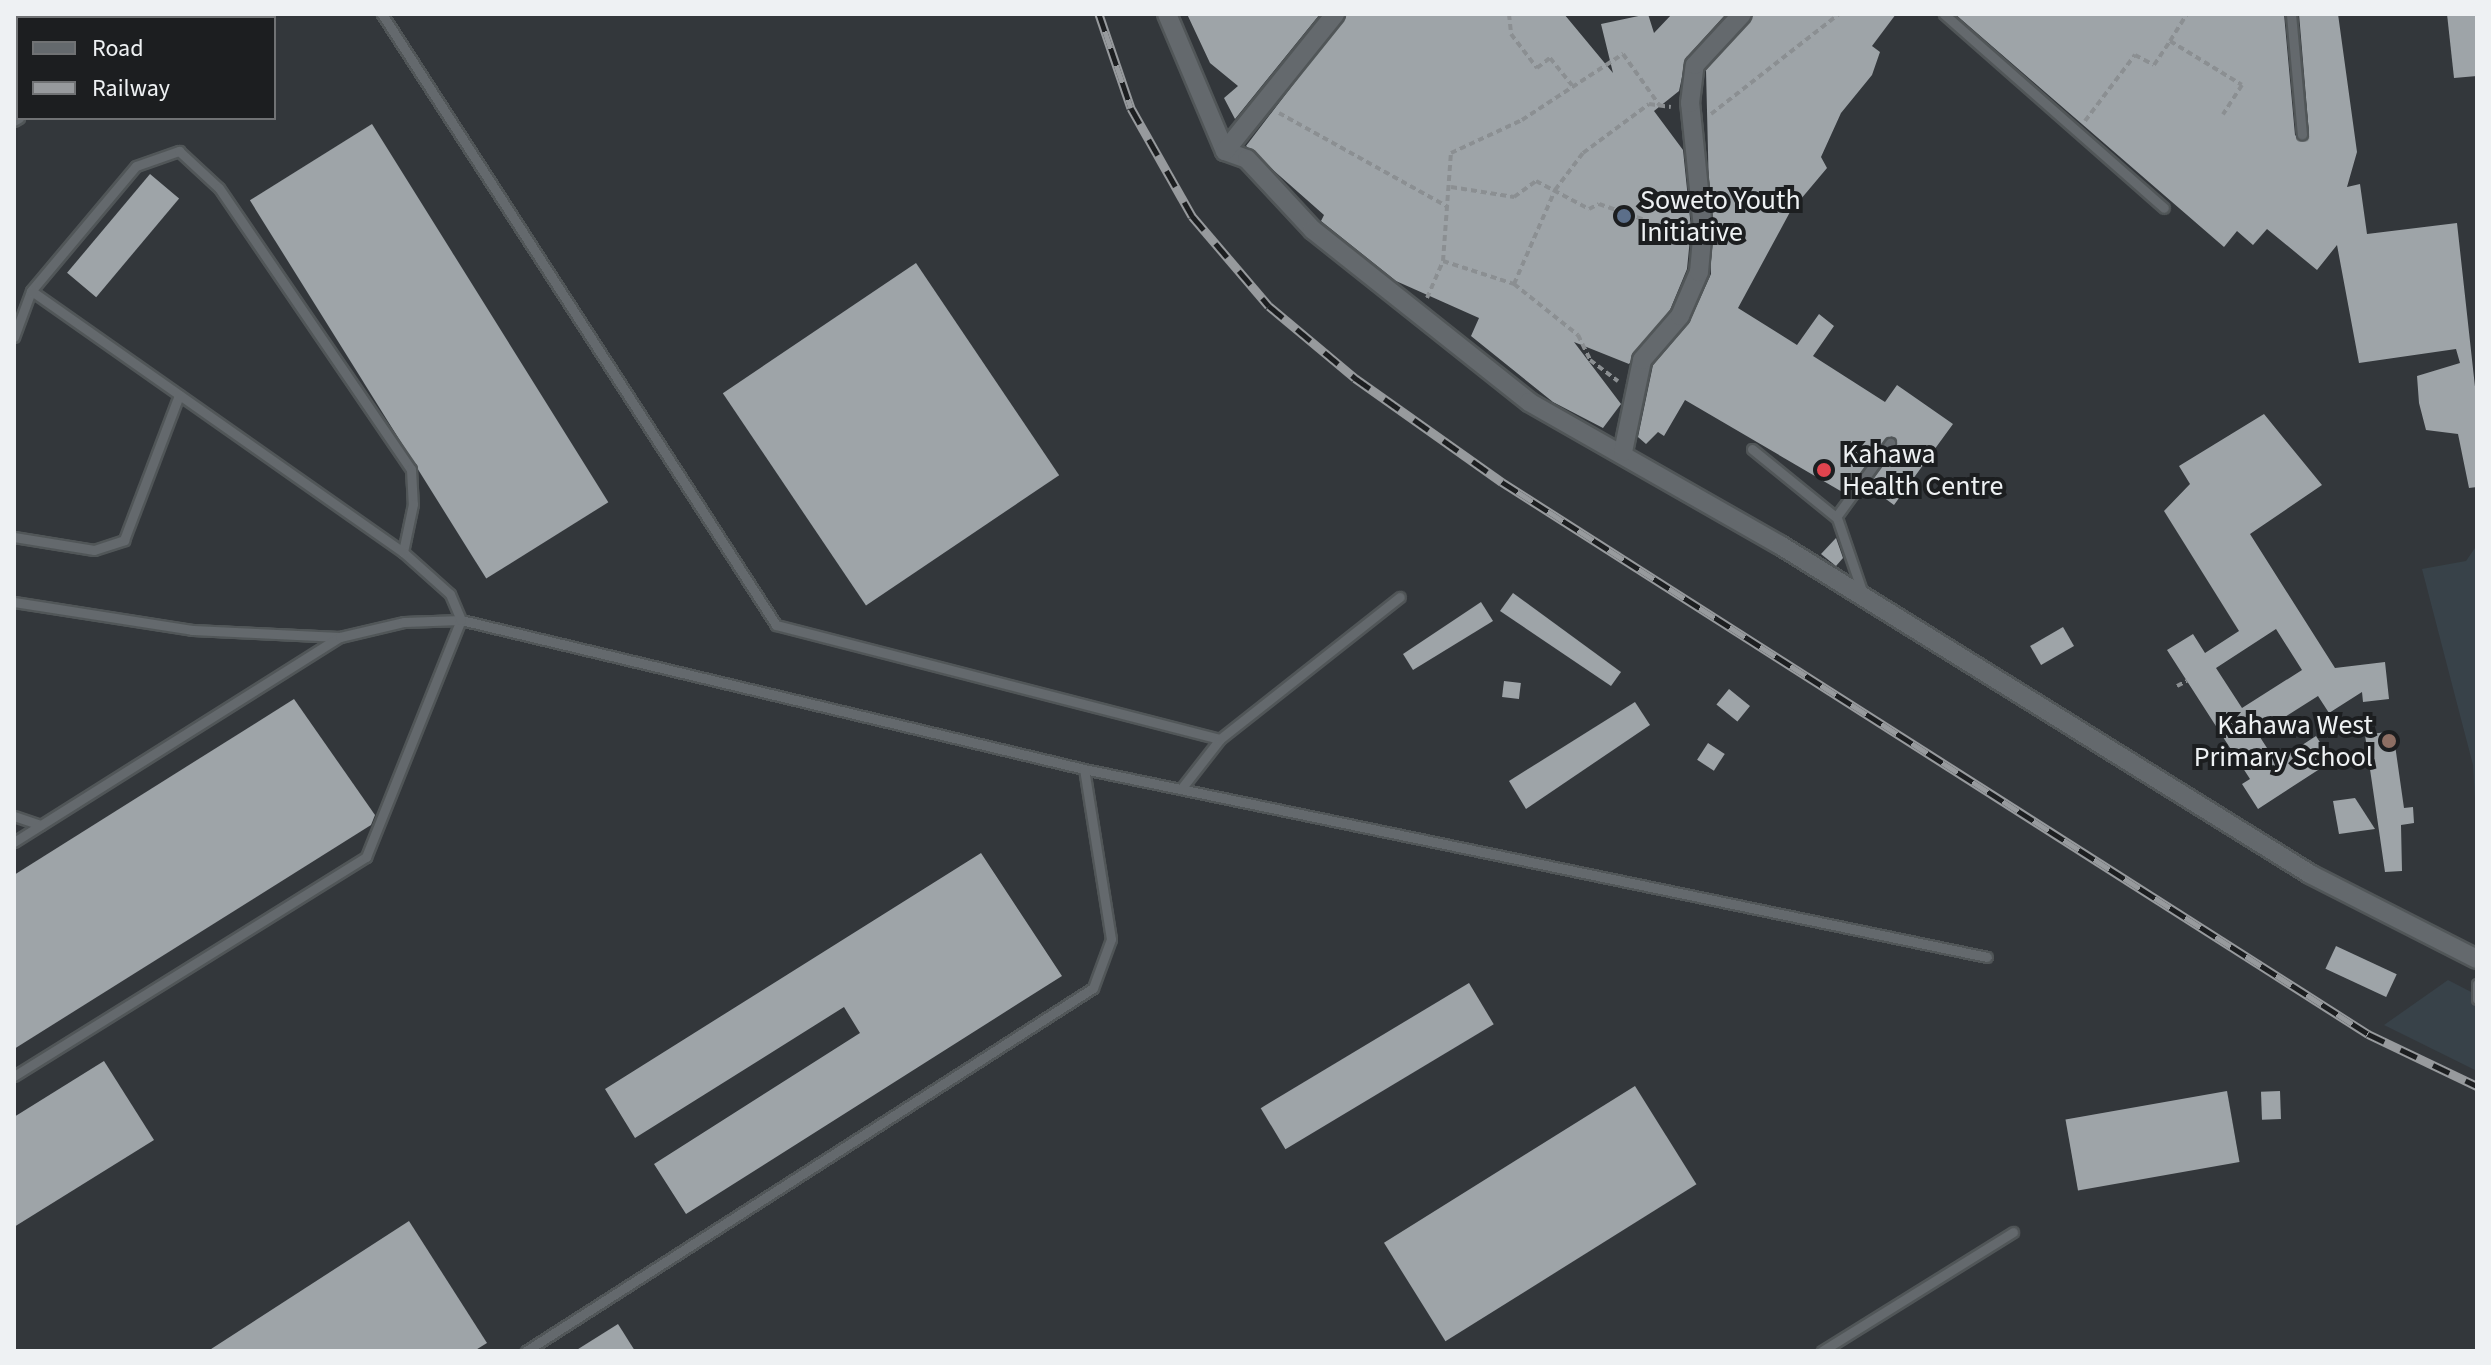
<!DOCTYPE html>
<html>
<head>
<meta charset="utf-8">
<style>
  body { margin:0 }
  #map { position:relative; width:2491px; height:1365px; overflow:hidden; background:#33373b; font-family:"Source Sans 3",sans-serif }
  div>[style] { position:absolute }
  .built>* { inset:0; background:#384249 }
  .building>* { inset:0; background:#9ea4a8; transform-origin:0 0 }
  .path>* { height:4px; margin-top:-2px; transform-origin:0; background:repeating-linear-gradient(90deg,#8b8f92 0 6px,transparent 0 10px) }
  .roads { filter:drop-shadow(2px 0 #515658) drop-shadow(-2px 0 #515658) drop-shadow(0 2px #515658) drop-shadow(0 -2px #515658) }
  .service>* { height:9px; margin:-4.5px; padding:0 4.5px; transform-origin:4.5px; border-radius:4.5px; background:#64696d }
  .minor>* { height:18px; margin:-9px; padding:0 9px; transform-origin:9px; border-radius:9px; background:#64696d }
  .rail>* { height:9px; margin-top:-4.5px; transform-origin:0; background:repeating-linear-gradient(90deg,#1c1e20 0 18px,#979a9d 0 36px); box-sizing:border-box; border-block:2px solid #979a9d }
  .dots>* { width:22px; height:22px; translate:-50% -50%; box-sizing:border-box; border:4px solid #1c1e20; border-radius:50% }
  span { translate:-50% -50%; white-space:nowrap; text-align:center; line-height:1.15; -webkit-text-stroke:8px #1c1e20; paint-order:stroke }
  .poi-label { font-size:28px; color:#eef1f3 }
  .left { translate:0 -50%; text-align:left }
  .right { translate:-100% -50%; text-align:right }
  .frame { position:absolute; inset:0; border:16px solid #eef1f3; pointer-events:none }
  .legend { position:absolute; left:16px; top:16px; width:260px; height:104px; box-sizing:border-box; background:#1c1e20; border:2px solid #707274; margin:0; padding:10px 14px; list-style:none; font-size:24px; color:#eef1f3 }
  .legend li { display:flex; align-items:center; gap:16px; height:40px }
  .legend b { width:40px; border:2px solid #707274 }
</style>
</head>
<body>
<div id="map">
  <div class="built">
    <div style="clip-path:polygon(2477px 545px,2477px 834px,2473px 765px,2422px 569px,2466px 561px)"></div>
    <div style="clip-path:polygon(2448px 980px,2477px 995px,2477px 1071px,2384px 1025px)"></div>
  </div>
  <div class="building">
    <div style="clip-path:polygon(1187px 14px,1320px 14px,1235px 119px,1224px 98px,1238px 86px,1210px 63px)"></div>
    <div style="clip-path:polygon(1347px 14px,1564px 14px,1613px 73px,1601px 24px,1648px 14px,1654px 33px,1672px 14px,1726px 14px,1686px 58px,1679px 91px,1654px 111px,1683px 150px,1691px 228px,1687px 269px,1670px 310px,1629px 364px,1574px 342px,1621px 404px,1603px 428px,1553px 402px,1471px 336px,1479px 318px,1396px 281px,1321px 221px,1324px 215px,1246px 146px)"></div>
    <div style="clip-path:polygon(1754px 14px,1896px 14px,1872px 46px,1880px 52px,1872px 75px,1841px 113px,1821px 157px,1827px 168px,1790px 212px,1738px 308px,1797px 345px,1819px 314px,1834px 326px,1813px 356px,1885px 402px,1897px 385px,1953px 424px,1894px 505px,1868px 486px,1896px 447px,1892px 436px,1844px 493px,1685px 400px,1664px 436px,1658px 432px,1646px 444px,1638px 437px,1653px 365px,1689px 323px,1711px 274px,1706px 70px)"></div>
    <div style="clip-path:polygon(1955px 14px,2284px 14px,2295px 135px,2302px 141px,2309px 133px,2299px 14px,2338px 14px,2357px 152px,2347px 187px,2360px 184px,2367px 234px,2457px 223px,2477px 405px,2477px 487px,2469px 488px,2458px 434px,2426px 430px,2419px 403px,2417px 376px,2460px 363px,2456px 349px,2359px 363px,2337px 245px,2317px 270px,2267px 229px,2253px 245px,2237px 231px,2224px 247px)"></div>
    <div style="clip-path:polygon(2447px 14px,2477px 14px,2477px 76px,2454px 78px)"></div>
    <div style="left:372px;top:124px;width:446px;height:144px;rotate:58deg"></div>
    <div style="left:150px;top:174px;width:38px;height:129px;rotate:40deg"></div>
    <div style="left:916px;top:263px;width:256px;height:233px;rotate:56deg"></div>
    <div style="clip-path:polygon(evenodd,2264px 414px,2322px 485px,2250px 534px,2335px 668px,2385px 662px,2389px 699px,2363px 702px,2362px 692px,2329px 713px,2318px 696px,2258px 734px,2276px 762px,2316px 736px,2332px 761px,2258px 809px,2242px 784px,2250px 779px,2167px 650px,2193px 634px,2205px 653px,2239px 631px,2164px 511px,2190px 484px,2179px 466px,2264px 414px,2276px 629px,2302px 670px,2242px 708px,2216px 668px,2276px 629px)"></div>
    <div style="clip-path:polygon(1836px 538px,1843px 558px,1836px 566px,1821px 554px)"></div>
    <div style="clip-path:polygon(1513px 593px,1621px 672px,1611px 686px,1500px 611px)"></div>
    <div style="clip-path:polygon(1481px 602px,1493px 621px,1413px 670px,1403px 654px)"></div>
    <div style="left:2063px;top:627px;width:22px;height:38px;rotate:60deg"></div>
    <div style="left:1504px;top:681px;width:17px;height:16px;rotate:7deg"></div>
    <div style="left:1729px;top:689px;width:27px;height:20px;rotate:39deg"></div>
    <div style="clip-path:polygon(294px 699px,375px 815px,371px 825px,14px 1049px,14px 875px)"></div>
    <div style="clip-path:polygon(1635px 702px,1650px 725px,1526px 809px,1509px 781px)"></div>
    <div style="clip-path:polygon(2393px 731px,2404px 808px,2413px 807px,2414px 823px,2401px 825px,2402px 871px,2385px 872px,2365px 735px)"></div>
    <div style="left:1708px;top:743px;width:20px;height:20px;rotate:33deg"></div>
    <div style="clip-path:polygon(2355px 798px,2375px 829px,2339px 834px,2333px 801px)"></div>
    <div style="clip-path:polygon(981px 853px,1062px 976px,686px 1214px,654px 1164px,860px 1033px,844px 1007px,635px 1138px,605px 1089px)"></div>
    <div style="left:2336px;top:946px;width:67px;height:25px;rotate:25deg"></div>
    <div style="left:1469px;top:983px;width:48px;height:243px;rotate:59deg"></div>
    <div style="clip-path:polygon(104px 1061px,154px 1140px,14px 1227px,14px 1117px)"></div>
    <div style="left:1635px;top:1086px;width:116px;height:296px;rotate:58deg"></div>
    <div style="left:2227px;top:1091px;width:72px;height:164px;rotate:80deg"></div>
    <div style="left:2280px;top:1091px;width:28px;height:19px;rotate:88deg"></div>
    <div style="clip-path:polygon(409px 1221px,487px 1343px,474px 1351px,208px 1351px)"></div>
    <div style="clip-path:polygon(618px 1324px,635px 1351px,575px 1351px)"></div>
  </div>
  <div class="path">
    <div style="left:1509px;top:14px;width:20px;rotate:84deg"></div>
    <div style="left:1511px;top:34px;width:43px;rotate:52.6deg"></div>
    <div style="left:1537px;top:68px;width:16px;rotate:-38deg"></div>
    <div style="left:1550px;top:58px;width:35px;rotate:51deg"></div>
    <div style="left:2170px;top:41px;width:32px;rotate:-58deg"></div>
    <div style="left:1279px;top:113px;width:193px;rotate:29.1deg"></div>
    <div style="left:1711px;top:114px;width:162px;rotate:-38deg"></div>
    <div style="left:2085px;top:121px;width:83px;rotate:-52.9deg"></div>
    <div style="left:2135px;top:55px;width:21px;rotate:28deg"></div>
    <div style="left:2154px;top:65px;width:29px;rotate:-56deg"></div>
    <div style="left:2170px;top:41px;width:84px;rotate:31.4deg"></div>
    <div style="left:2242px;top:85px;width:35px;rotate:123deg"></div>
    <div style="left:1451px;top:187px;width:64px;rotate:9deg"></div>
    <div style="left:1514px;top:197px;width:27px;rotate:-36deg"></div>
    <div style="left:1536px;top:181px;width:60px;rotate:27.8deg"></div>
    <div style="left:1589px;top:209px;width:11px;rotate:-27deg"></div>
    <div style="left:1599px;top:204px;width:46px;rotate:19.2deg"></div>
    <div style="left:1443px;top:261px;width:108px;rotate:-85.8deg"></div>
    <div style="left:1451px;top:153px;width:78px;rotate:-24.9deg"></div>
    <div style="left:1522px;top:120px;width:121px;rotate:-33.2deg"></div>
    <div style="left:1623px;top:54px;width:64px;rotate:54.6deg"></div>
    <div style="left:1514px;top:284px;width:103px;rotate:-66.4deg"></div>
    <div style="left:1555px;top:190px;width:46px;rotate:-52.9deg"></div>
    <div style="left:1583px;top:153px;width:82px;rotate:-36.6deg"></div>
    <div style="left:1649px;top:104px;width:22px;rotate:8deg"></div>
    <div style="left:1427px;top:298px;width:40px;rotate:-66.6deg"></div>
    <div style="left:1443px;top:261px;width:75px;rotate:17.9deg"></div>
    <div style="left:1514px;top:284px;width:82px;rotate:38.6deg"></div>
    <div style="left:1578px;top:335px;width:28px;rotate:64deg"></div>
    <div style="left:1590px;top:360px;width:35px;rotate:37deg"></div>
    <div style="left:2177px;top:686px;width:11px;rotate:-27deg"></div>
  </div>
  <div class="roads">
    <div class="service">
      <div style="left:112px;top:14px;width:5px;rotate:53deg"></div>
      <div style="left:382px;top:14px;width:727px;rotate:57.18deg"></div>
      <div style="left:776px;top:625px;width:458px;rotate:14.4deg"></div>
      <div style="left:1944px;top:14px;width:293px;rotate:41.4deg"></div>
      <div style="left:2291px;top:14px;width:121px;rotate:84.8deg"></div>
      <div style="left:175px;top:18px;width:7px;rotate:-34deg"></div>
      <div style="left:14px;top:121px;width:6px;rotate:-31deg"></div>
      <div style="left:14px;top:337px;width:49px;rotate:-69.7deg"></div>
      <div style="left:31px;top:291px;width:163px;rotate:-50deg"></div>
      <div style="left:136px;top:166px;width:46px;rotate:-19.2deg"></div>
      <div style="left:179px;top:151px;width:54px;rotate:42.8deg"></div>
      <div style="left:219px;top:188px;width:340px;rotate:55.7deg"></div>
      <div style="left:411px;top:469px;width:35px;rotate:87deg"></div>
      <div style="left:413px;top:504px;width:49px;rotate:101.8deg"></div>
      <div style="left:1752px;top:449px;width:109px;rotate:39.1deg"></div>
      <div style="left:1837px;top:518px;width:80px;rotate:71.1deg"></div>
      <div style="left:1836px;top:517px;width:92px;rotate:-53.9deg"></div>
      <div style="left:14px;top:537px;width:81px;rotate:9.2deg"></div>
      <div style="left:94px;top:550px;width:32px;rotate:-18deg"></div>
      <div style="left:124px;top:540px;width:155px;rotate:-69.2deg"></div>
      <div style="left:14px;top:602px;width:180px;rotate:8.9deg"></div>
      <div style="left:192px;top:630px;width:148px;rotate:2.7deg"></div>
      <div style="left:1181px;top:789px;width:63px;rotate:-52deg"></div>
      <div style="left:1220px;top:739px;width:229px;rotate:-38.3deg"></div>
      <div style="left:14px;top:816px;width:28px;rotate:19deg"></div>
      <div style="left:14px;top:842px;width:385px;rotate:-32.2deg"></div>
      <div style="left:340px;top:637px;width:66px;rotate:-13.2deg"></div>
      <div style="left:404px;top:622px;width:57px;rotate:-2deg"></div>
      <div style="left:461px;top:620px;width:641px;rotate:13.45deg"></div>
      <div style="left:1084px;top:769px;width:922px;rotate:11.76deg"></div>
      <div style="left:2477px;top:984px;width:15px;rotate:90deg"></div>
      <div style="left:14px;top:1076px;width:415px;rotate:-31.9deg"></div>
      <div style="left:366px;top:857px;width:255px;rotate:-68.2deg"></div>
      <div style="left:461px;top:620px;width:28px;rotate:-113deg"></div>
      <div style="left:450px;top:594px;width:63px;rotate:-138.2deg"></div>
      <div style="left:403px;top:552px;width:454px;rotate:-144.9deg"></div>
      <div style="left:526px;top:1351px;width:673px;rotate:-32.63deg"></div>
      <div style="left:1093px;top:988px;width:52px;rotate:-69.8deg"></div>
      <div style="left:1111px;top:939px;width:172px;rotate:-99deg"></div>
      <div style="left:1822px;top:1351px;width:225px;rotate:-31.9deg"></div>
    </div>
    <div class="minor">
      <div style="left:1167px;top:14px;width:149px;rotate:67.1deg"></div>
      <div style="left:1225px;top:151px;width:23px;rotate:20deg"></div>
      <div style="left:1247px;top:159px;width:97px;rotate:47.1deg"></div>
      <div style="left:1313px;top:230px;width:276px;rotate:38.5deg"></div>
      <div style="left:1529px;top:402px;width:289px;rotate:29.7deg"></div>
      <div style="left:1780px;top:545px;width:624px;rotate:31.83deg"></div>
      <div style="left:2310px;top:874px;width:187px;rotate:27deg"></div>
      <div style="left:1225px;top:151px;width:176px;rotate:-51.2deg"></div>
      <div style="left:1623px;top:452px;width:94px;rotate:-78.3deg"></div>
      <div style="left:1642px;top:360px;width:58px;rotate:-49.2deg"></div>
      <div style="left:1680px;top:316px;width:48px;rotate:-66.6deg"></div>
      <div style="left:1699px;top:272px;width:44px;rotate:-84.8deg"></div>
      <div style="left:1703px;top:228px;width:126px;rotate:-95.9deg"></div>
      <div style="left:1690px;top:103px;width:38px;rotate:-83deg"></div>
      <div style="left:1695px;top:65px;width:69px;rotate:-47.3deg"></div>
    </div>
  </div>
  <div class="rail">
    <div style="left:1099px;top:14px;width:99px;rotate:71.2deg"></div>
    <div style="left:1131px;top:108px;width:124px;rotate:60.5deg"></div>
    <div style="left:1192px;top:216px;width:118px;rotate:49.5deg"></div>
    <div style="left:1269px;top:306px;width:112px;rotate:39.9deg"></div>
    <div style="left:1355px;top:378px;width:180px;rotate:35.3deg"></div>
    <div style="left:1502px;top:482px;width:1027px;rotate:32.51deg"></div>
    <div style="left:2368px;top:1034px;width:121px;rotate:25.5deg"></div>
  </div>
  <div class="dots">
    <div style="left:1624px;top:216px;background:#5c6f8a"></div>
    <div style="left:1824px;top:470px;background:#e0444e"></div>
    <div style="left:2389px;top:741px;background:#8d6e63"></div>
  </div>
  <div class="poi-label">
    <span class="left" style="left:1640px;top:216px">Soweto Youth<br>Initiative</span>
    <span class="left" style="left:1842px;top:470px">Kahawa<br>Health Centre</span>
    <span class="right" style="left:2373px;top:741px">Kahawa West<br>Primary School</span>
  </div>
  <div class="frame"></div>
  <ul class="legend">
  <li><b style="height:10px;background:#64696d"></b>Road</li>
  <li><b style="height:10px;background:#979a9d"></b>Railway</li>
  </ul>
</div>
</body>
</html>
